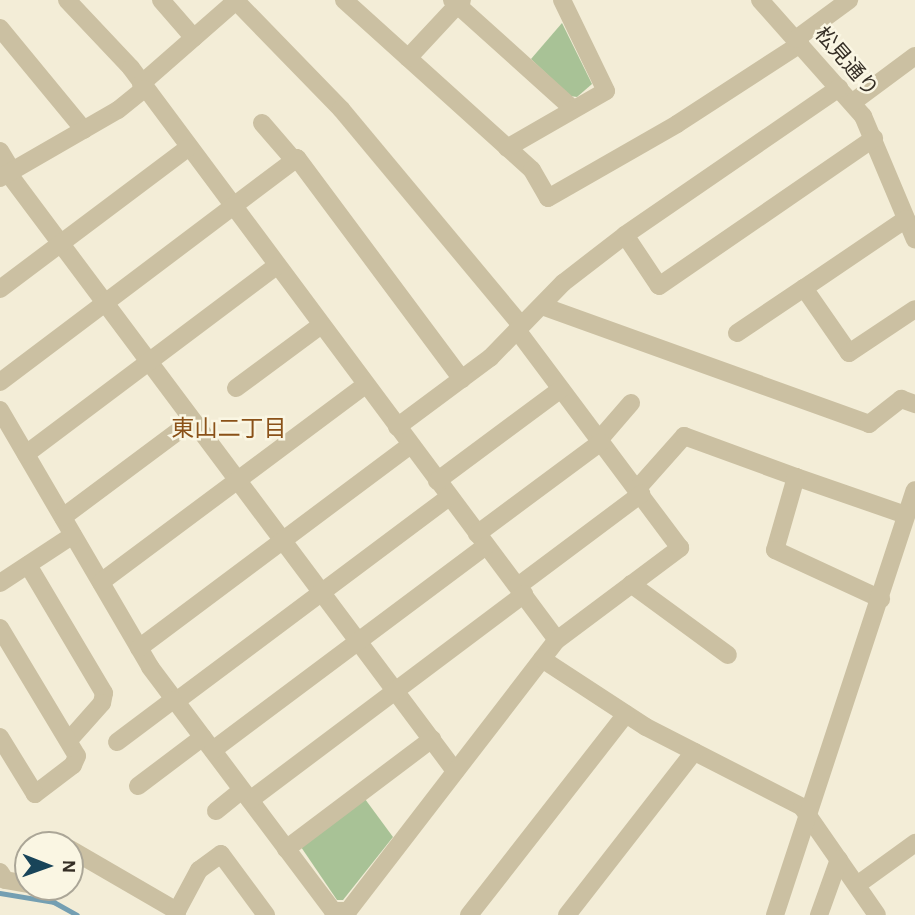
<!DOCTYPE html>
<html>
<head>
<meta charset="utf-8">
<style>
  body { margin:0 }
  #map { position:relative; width:915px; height:915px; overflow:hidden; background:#f3edd7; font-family:"Alegreya Sans","Noto Sans JP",sans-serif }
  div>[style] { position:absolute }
  .green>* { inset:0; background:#a8c296 }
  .stream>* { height:4.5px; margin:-2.25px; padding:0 2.25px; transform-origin:2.25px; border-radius:2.25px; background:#749fb2 }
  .minor>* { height:18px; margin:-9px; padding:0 9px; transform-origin:9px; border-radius:9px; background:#cbc0a2 }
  span { translate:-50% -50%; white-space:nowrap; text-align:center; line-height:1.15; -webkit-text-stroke:5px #faf6e3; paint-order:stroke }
  .street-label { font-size:21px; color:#352e25 }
  .neighbourhood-label { font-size:23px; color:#8a5118 }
  .north { position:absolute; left:14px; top:831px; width:70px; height:70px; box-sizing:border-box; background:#faf6e3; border:2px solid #aba697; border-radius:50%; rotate:91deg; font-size:19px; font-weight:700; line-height:28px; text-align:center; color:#352e25 }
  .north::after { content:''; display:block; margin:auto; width:24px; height:32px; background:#184459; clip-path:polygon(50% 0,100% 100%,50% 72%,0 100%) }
</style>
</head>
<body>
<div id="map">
  <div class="green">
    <div style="clip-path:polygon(562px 23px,592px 84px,577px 97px,570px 96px,531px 59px)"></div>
    <div style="clip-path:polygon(365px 799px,393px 837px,343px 900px,337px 900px,301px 847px)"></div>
  </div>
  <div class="stream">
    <div style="left:0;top:893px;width:55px;rotate:9.5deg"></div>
    <div style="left:54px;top:902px;width:26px;rotate:29deg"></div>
  </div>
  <div class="minor">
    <div style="left:67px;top:0;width:93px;rotate:46.7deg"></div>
    <div style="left:131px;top:68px;width:713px;rotate:53.32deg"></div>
    <div style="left:161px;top:0;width:50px;rotate:49deg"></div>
    <div style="left:344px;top:0;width:253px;rotate:42.1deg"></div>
    <div style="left:532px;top:170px;width:32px;rotate:60deg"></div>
    <div style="left:548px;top:198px;width:149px;rotate:-29.8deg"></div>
    <div style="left:677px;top:124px;width:147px;rotate:-33deg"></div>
    <div style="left:452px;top:0;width:163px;rotate:42deg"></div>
    <div style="left:760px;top:0;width:155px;rotate:48.4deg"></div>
    <div style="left:863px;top:116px;width:134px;rotate:67.2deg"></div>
    <div style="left:236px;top:1px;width:151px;rotate:45.8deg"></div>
    <div style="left:341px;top:109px;width:281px;rotate:50.2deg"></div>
    <div style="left:0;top:28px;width:132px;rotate:50.5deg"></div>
    <div style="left:796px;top:39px;width:66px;rotate:-36.3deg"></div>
    <div style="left:408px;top:58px;width:79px;rotate:-47deg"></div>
    <div style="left:141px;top:84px;width:128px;rotate:-41.2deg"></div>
    <div style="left:853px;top:102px;width:77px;rotate:-36.6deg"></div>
    <div style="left:262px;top:123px;width:49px;rotate:49.1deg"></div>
    <div style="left:507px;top:148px;width:114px;rotate:-29.9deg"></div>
    <div style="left:606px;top:91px;width:101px;rotate:-115.8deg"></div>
    <div style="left:0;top:151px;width:23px;rotate:59deg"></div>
    <div style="left:8px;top:173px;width:747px;rotate:53.22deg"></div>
    <div style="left:0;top:178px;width:136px;rotate:-30deg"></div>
    <div style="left:118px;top:110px;width:33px;rotate:-39deg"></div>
    <div style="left:906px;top:219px;width:123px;rotate:145.9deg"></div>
    <div style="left:804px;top:288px;width:79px;rotate:55.3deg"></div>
    <div style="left:849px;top:353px;width:79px;rotate:-33.7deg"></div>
    <div style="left:625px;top:235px;width:61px;rotate:56.3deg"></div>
    <div style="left:659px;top:286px;width:261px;rotate:-34.5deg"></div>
    <div style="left:0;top:289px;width:235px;rotate:-36.9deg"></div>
    <div style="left:542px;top:306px;width:348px;rotate:19.8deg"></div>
    <div style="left:869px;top:424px;width:41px;rotate:-38deg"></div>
    <div style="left:901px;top:399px;width:15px;rotate:20deg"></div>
    <div style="left:737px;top:333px;width:81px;rotate:-33.9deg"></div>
    <div style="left:0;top:382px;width:372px;rotate:-37deg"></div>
    <div style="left:297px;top:158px;width:276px;rotate:53.3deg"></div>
    <div style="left:236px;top:388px;width:106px;rotate:-36.5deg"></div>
    <div style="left:0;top:410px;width:298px;rotate:59.7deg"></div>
    <div style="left:150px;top:667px;width:305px;rotate:53.1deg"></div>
    <div style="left:333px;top:911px;width:15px"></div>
    <div style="left:348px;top:911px;width:342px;rotate:-52.4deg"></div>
    <div style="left:557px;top:640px;width:154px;rotate:-36.8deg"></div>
    <div style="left:680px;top:548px;width:272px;rotate:-126.8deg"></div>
    <div style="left:397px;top:427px;width:116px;rotate:-36.6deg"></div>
    <div style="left:490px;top:358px;width:105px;rotate:-45.8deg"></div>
    <div style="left:563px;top:283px;width:78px;rotate:-37.7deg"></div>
    <div style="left:625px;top:235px;width:260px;rotate:-34.5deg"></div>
    <div style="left:599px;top:440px;width:49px;rotate:-49.1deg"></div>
    <div style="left:26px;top:454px;width:313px;rotate:-36.9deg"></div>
    <div style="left:796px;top:477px;width:116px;rotate:19.1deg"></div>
    <div style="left:437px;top:481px;width:154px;rotate:-36.6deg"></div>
    <div style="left:637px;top:489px;width:71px;rotate:-48.4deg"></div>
    <div style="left:684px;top:436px;width:119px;rotate:20.1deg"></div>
    <div style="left:796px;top:477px;width:76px;rotate:106deg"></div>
    <div style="left:775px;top:550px;width:117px;rotate:24.8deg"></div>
    <div style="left:63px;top:517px;width:161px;rotate:-36.7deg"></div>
    <div style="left:477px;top:534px;width:154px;rotate:-36.6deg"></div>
    <div style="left:28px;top:565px;width:149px;rotate:59.3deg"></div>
    <div style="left:104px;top:693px;width:10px;rotate:101deg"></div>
    <div style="left:102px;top:703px;width:48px;rotate:131.6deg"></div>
    <div style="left:101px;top:582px;width:329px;rotate:-36.7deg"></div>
    <div style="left:0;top:583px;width:87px;rotate:-33.3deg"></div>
    <div style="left:631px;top:584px;width:120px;rotate:36.2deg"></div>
    <div style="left:518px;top:586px;width:154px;rotate:-36.8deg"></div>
    <div style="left:0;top:628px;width:149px;rotate:59deg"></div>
    <div style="left:77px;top:756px;width:10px;rotate:114deg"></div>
    <div style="left:73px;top:765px;width:48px;rotate:142.7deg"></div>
    <div style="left:35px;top:794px;width:67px;rotate:-121.6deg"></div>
    <div style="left:139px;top:648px;width:339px;rotate:-36.8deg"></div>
    <div style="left:542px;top:659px;width:124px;rotate:33.2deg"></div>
    <div style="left:646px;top:727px;width:175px;rotate:27.1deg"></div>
    <div style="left:802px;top:807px;width:131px;rotate:55.2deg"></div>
    <div style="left:175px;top:702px;width:342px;rotate:-36.8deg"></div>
    <div style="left:117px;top:742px;width:70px;rotate:-36.9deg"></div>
    <div style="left:213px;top:750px;width:341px;rotate:-36.8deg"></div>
    <div style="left:138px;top:786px;width:81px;rotate:-37deg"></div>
    <div style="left:250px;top:800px;width:343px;rotate:-36.9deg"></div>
    <div style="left:216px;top:811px;width:33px;rotate:-39deg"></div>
    <div style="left:70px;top:849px;width:124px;rotate:30.1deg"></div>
    <div style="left:177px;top:911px;width:4px;rotate:104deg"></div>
    <div style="left:286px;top:849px;width:183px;rotate:-37deg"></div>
    <div style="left:0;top:872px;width:9px;rotate:58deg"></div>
    <div style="left:5px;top:880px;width:23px;rotate:10deg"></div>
    <div style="left:857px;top:885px;width:72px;rotate:-35.9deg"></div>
    <div style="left:177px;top:911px;width:47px;rotate:-61.8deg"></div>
    <div style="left:199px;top:870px;width:27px;rotate:-36deg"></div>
    <div style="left:221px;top:854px;width:76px;rotate:53.6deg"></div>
    <div style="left:469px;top:915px;width:255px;rotate:-52deg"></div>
    <div style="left:567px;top:915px;width:207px;rotate:-52.1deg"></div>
    <div style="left:775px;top:915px;width:447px;rotate:-71.8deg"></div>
    <div style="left:819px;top:915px;width:59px;rotate:-70.3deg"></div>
  </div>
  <div class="street-label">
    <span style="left:846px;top:62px;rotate:49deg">松見通り</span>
  </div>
  <div class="neighbourhood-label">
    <span style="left:229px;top:430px">東山二丁目</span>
  </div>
  <div class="north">N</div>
</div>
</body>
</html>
